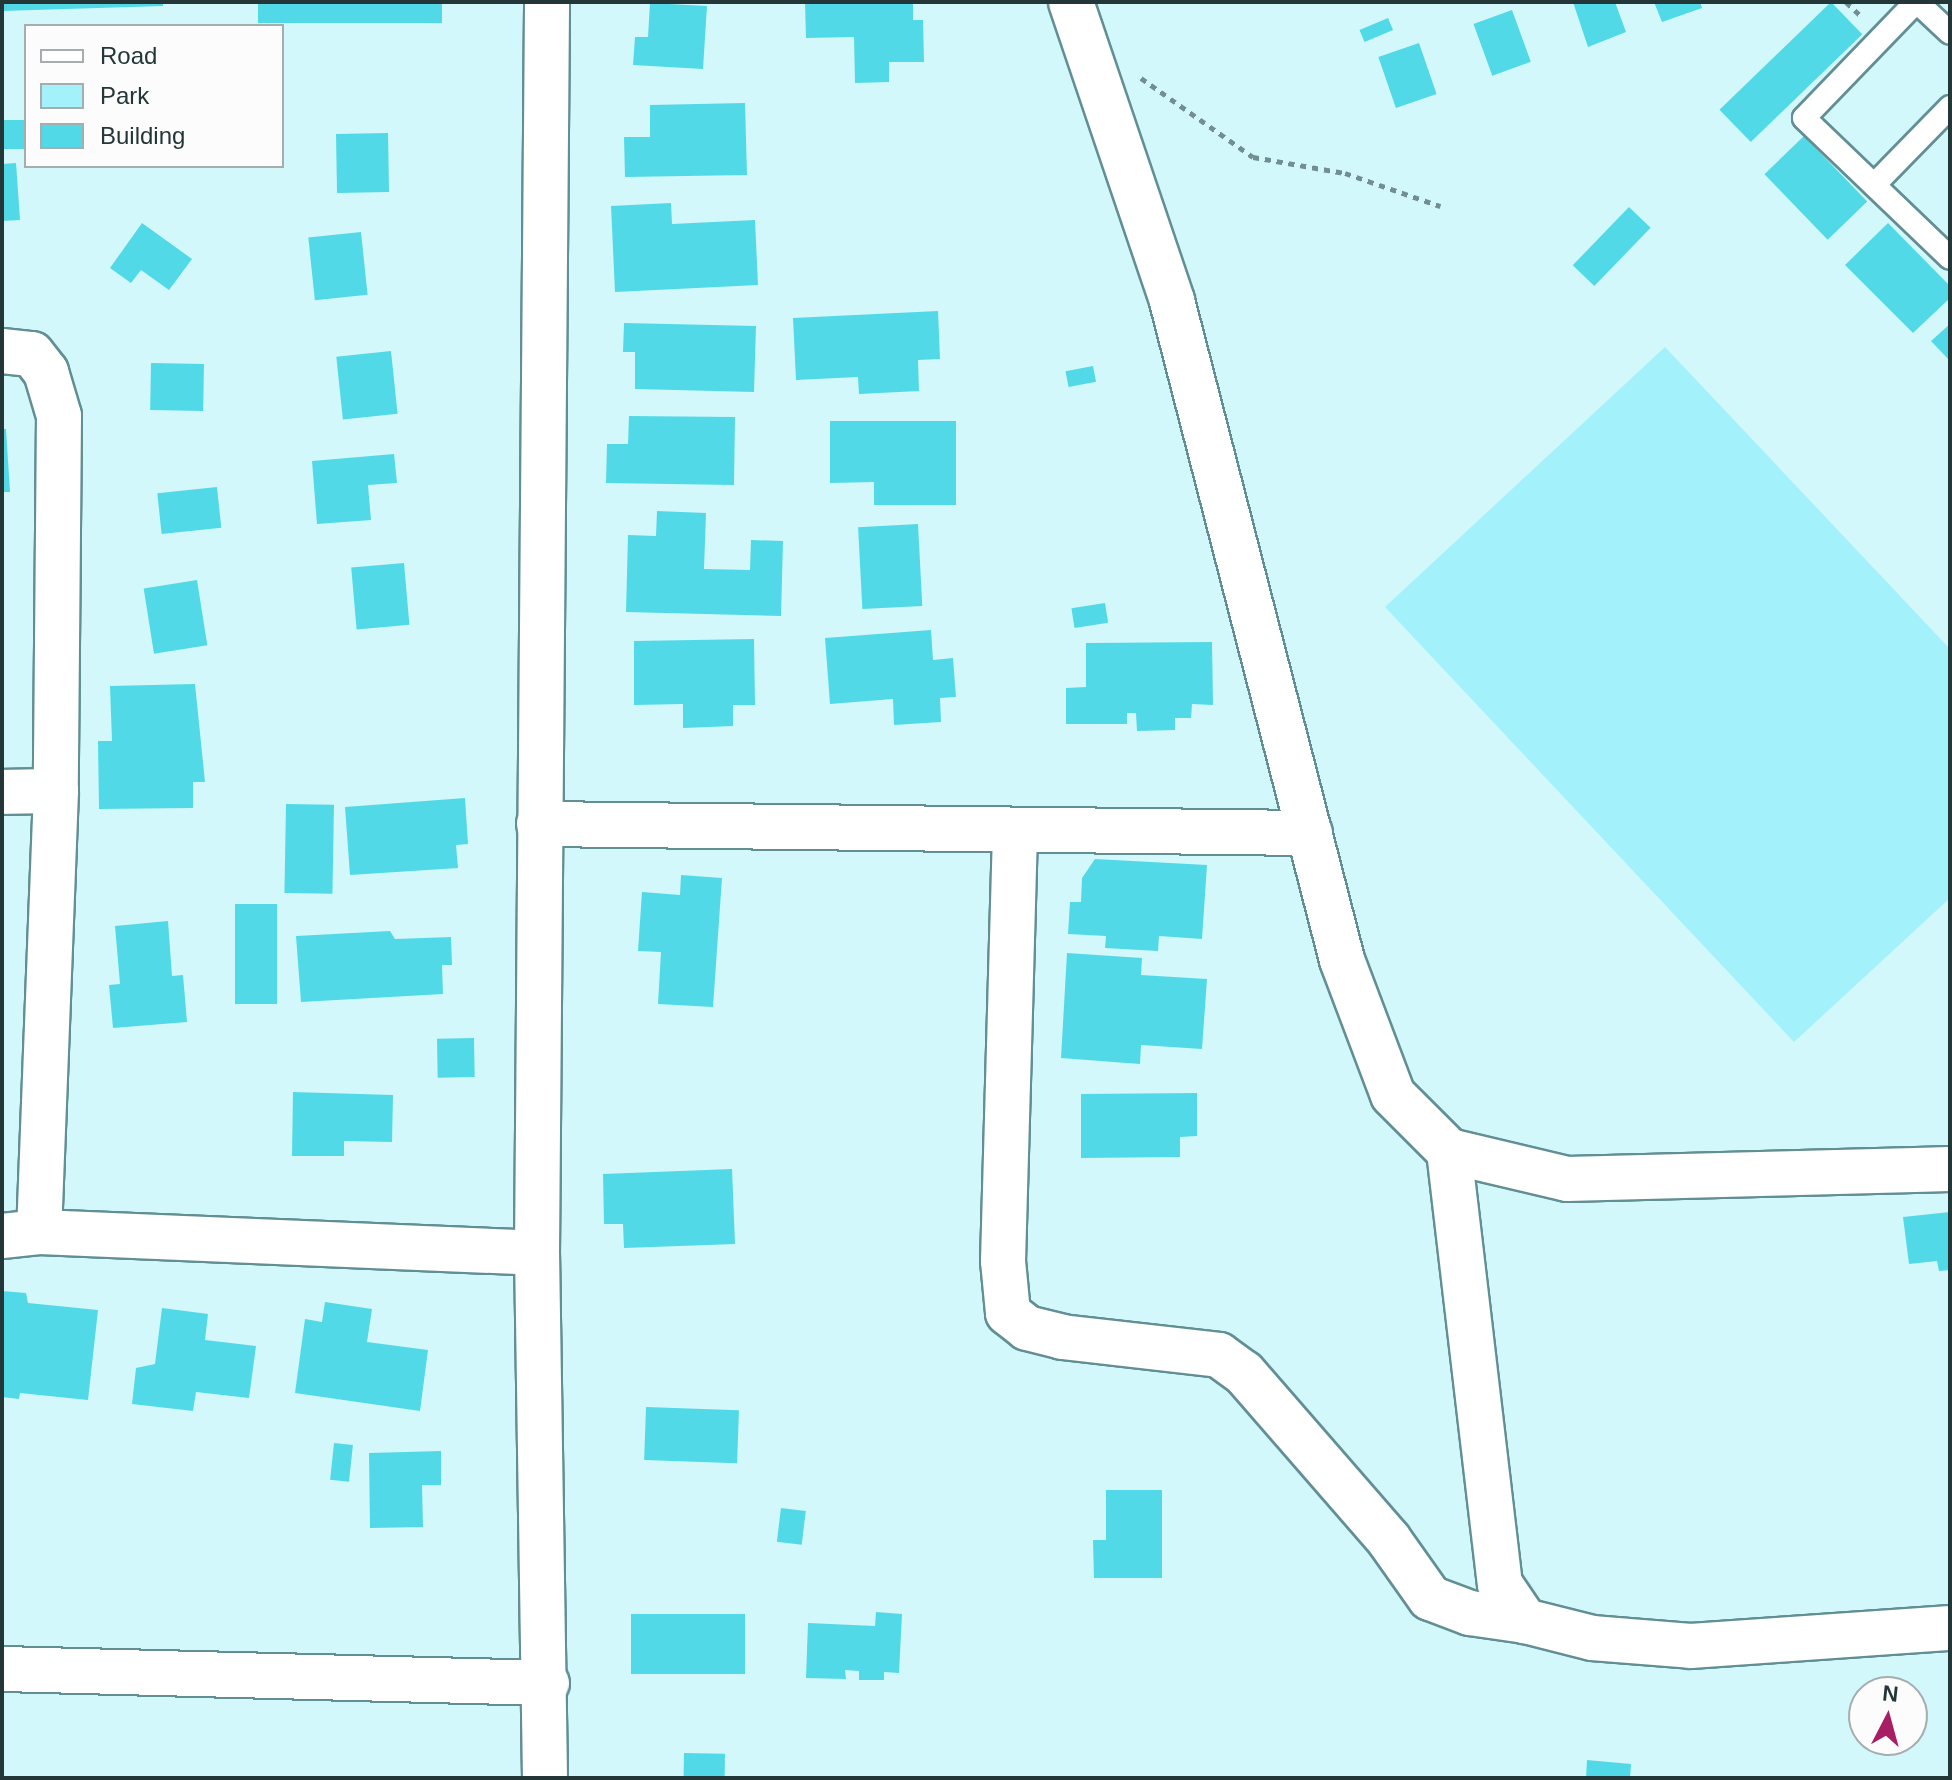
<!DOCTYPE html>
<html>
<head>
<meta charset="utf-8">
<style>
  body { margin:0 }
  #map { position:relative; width:1952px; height:1780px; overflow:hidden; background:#d2f8fc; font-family:Arial,sans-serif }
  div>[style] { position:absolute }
  .green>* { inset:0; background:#a3f1fa }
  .building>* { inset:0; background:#52d9e7; transform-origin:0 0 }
  .path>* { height:5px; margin-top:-2.5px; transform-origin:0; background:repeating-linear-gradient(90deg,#728e91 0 6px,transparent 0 12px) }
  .roads { filter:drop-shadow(2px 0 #628f94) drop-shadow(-2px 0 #628f94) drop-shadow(0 2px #628f94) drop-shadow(0 -2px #628f94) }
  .service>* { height:22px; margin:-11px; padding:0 11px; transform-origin:11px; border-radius:11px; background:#fff }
  .minor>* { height:44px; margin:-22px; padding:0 22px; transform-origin:22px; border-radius:22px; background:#fff }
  span { translate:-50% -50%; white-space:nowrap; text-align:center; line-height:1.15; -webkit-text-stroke:7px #fcfcfc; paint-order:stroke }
  .frame { position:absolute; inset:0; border:4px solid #233638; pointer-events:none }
  .legend { position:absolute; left:24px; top:24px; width:260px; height:144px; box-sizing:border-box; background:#fcfcfc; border:2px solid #a5adae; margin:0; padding:10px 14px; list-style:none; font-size:24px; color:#233638 }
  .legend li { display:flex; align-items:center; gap:16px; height:40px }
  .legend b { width:40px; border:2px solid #a5adae }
  .north { position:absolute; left:1848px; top:1676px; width:80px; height:80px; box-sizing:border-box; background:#fcfcfc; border:2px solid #a5adae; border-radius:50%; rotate:6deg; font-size:22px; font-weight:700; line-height:32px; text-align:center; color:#233638 }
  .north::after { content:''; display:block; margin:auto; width:28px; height:36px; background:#a71e65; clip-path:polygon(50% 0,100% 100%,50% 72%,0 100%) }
</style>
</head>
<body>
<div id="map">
  <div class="green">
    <div style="clip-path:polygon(1665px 347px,1950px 649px,1950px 898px,1794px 1042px,1385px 607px)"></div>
  </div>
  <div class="building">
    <div style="clip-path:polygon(2px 2px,163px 2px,163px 6px,2px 11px)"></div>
    <div style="left:258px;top:2px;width:184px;height:21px"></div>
    <div style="clip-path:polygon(805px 2px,913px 2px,913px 20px,923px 20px,924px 62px,889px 62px,889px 82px,855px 83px,854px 37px,806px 38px)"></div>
    <div style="clip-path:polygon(1573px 2px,1615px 2px,1626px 32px,1588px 47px)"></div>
    <div style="clip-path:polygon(1654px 2px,1700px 2px,1702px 8px,1662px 22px)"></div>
    <div style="left:1831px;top:2px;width:45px;height:155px;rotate:46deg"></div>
    <div style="clip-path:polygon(650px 3px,707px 6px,703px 69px,633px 65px,635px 37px,648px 37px)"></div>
    <div style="left:1512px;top:10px;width:55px;height:41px;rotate:70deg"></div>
    <div style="left:1388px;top:18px;width:13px;height:31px;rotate:67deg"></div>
    <div style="left:1419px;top:43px;width:54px;height:43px;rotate:71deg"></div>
    <div style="clip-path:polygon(745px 103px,747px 175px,625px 177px,624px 137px,650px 137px,650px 105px)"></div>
    <div style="left:26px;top:120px;width:29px;height:24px;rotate:90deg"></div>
    <div style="left:388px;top:133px;width:59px;height:52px;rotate:89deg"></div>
    <div style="left:1804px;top:136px;width:91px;height:55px;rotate:46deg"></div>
    <div style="clip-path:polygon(16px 163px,20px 220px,2px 221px,2px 164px)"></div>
    <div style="clip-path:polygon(671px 203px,672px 224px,755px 220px,758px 285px,615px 292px,611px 206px)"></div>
    <div style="left:1629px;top:207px;width:30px;height:81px;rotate:44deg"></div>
    <div style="clip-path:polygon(142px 223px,192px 259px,169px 290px,141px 270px,131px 283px,110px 268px)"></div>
    <div style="clip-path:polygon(1888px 223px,1950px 286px,1950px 298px,1913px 333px,1845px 265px)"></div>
    <div style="left:361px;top:232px;width:63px;height:53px;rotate:84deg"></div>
    <div style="clip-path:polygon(938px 311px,940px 359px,918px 360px,919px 391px,859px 394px,858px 377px,796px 380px,793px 318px)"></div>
    <div style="clip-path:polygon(624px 323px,756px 326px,754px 392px,635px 389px,635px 352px,623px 352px)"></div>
    <div style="clip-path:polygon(1950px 324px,1950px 361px,1931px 341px)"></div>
    <div style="left:391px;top:351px;width:63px;height:55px;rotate:84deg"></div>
    <div style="left:151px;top:363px;width:53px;height:47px;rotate:1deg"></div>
    <div style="left:1093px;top:366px;width:16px;height:28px;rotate:79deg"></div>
    <div style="clip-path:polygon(629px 416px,735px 417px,734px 485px,606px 483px,607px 444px,628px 444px)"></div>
    <div style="clip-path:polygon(830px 421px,956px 421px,956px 505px,874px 505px,874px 482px,830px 483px)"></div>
    <div style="clip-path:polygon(2px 429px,6px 429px,10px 492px,2px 492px)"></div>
    <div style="clip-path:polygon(394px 454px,397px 483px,368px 485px,371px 520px,317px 524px,312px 461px)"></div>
    <div style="left:217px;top:487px;width:41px;height:60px;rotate:84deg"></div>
    <div style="clip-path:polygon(657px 511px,706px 513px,704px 569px,750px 570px,751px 540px,783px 541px,781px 616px,626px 612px,628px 535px,656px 536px)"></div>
    <div style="left:918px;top:524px;width:82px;height:60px;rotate:87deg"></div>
    <div style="left:404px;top:563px;width:62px;height:53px;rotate:85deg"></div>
    <div style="left:197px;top:580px;width:66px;height:54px;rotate:81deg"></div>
    <div style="left:1105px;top:603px;width:20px;height:34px;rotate:81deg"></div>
    <div style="clip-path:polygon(931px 630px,933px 660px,953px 658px,956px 697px,940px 698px,941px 722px,894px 725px,893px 699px,830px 704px,825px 638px)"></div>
    <div style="clip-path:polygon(754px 639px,755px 705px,733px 705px,733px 726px,683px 728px,683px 704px,634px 705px,634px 641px)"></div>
    <div style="clip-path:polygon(1212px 642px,1213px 705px,1192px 704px,1191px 718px,1175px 718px,1175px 730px,1137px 731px,1136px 713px,1127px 713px,1127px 724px,1066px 724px,1066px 688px,1086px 687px,1086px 643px)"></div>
    <div style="clip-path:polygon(195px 684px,205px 782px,193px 782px,193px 808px,99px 809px,98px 741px,112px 741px,110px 686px)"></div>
    <div style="clip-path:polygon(465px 798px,468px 844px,456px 845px,458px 868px,350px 875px,345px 807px)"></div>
    <div style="left:286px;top:804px;width:48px;height:89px;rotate:1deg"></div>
    <div style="clip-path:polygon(1095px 859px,1207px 865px,1202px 939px,1159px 936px,1158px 951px,1105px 948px,1106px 936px,1068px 934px,1070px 902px,1081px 902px,1082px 878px)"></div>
    <div style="clip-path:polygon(681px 875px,722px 878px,713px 1007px,658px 1004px,661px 952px,638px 951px,642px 892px,680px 895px)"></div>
    <div style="left:235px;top:904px;width:42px;height:100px"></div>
    <div style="clip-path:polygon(168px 921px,172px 976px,183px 975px,187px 1022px,113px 1028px,109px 985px,120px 984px,115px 926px)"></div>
    <div style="clip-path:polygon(390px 931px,395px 939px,451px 937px,452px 965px,442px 965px,443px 994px,301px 1002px,296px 936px)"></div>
    <div style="clip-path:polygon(1067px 953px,1142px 958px,1141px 975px,1207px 979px,1202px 1049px,1141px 1045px,1140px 1064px,1061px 1058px)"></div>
    <div style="left:474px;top:1038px;width:39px;height:37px;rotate:89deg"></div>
    <div style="clip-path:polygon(293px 1092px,393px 1095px,392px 1142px,344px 1141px,344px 1156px,292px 1156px)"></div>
    <div style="clip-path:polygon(1197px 1093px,1197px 1136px,1180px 1137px,1180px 1157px,1081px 1158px,1081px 1094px)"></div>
    <div style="clip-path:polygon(732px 1169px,735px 1244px,624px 1248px,623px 1224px,604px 1224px,603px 1174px)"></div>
    <div style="clip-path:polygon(1950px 1212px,1950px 1270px,1939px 1271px,1937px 1261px,1909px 1264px,1903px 1217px)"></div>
    <div style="clip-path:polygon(2px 1291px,26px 1293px,28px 1303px,98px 1310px,88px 1400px,20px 1393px,19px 1399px,2px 1397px)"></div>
    <div style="clip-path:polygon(325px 1302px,372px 1309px,367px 1342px,428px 1350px,420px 1411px,295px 1393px,305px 1319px,322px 1322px)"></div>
    <div style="clip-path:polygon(162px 1308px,208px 1314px,205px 1340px,256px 1346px,249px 1398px,196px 1392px,193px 1411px,132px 1404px,136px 1368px,155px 1364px)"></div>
    <div style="left:646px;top:1407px;width:93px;height:53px;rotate:2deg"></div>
    <div style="left:334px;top:1443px;width:19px;height:37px;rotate:6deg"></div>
    <div style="clip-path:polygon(441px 1451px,441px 1485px,422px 1485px,423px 1527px,370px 1528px,369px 1453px)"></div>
    <div style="clip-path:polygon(1106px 1490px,1162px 1490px,1162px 1578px,1094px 1578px,1093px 1540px,1106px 1540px)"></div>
    <div style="left:781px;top:1508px;width:25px;height:34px;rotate:7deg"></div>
    <div style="clip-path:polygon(876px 1612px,902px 1614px,899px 1673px,884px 1672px,884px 1680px,859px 1680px,859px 1671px,845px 1670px,846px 1679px,806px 1678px,808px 1623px,875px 1626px)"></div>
    <div style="left:631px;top:1614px;width:114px;height:60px"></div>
    <div style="left:684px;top:1753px;width:41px;height:23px;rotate:1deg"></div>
    <div style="clip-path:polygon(1587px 1760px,1631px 1764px,1630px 1778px,1586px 1778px)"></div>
  </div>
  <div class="path">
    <div style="left:1846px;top:2px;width:22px;rotate:43deg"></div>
    <div style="left:1141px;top:78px;width:137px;rotate:35.2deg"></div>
    <div style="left:1253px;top:157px;width:93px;rotate:9.9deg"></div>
    <div style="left:1345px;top:173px;width:101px;rotate:19.2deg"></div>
  </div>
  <div class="roads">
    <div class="service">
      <div style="left:1916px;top:2px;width:161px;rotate:134deg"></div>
      <div style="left:1804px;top:118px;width:202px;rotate:43.8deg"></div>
      <div style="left:1917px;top:2px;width:45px;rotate:43.2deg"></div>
      <div style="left:1874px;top:185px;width:109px;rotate:-45.7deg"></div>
    </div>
    <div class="minor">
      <div style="left:1071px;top:2px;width:316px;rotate:71.3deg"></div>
      <div style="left:1172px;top:301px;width:681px;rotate:75.53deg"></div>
      <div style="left:1342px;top:960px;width:144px;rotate:69.3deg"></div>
      <div style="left:1393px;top:1095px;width:79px;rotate:45deg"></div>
      <div style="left:1449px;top:1151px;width:121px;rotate:13.3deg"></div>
      <div style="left:1567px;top:1179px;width:383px;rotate:-1.5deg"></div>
      <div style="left:2px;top:351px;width:30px;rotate:6deg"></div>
      <div style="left:32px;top:354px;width:23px;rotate:52deg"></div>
      <div style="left:46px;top:372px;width:46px;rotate:73.5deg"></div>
      <div style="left:59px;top:416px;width:375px;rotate:90.5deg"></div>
      <div style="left:56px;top:791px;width:441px;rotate:92.2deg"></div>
      <div style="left:2px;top:792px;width:54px;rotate:-1.1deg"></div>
      <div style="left:539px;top:824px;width:771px;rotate:0.67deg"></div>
      <div style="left:1015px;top:832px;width:429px;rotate:91.6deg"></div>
      <div style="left:1003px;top:1261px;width:52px;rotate:84.5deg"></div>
      <div style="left:1008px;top:1313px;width:24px;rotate:38deg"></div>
      <div style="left:1027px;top:1328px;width:36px;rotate:14deg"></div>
      <div style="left:1062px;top:1337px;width:158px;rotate:6.5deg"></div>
      <div style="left:1219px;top:1355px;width:31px;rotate:36deg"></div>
      <div style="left:1244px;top:1373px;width:221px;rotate:49deg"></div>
      <div style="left:1389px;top:1540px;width:71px;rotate:54.7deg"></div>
      <div style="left:1430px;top:1598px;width:43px;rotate:20.6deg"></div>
      <div style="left:1470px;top:1613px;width:56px;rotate:8.3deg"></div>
      <div style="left:1449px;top:1151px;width:436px;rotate:83.3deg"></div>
      <div style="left:1500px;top:1584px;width:45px;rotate:56deg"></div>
      <div style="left:1525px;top:1621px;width:69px;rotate:14.2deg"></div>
      <div style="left:1592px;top:1638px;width:99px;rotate:4.6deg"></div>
      <div style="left:1691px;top:1646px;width:260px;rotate:-4deg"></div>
      <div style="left:2px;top:1236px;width:37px;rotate:-6deg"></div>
      <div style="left:39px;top:1232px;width:498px;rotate:2.4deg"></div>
      <div style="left:2px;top:1669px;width:545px;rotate:1.47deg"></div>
      <div style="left:545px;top:1778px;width:525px;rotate:-90.87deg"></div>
      <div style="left:537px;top:1253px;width:1251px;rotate:-89.54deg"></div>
    </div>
  </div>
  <div class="frame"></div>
  <ul class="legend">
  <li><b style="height:10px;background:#fff"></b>Road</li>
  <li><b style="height:22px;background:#a3f1fa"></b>Park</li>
  <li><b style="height:22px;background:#52d9e7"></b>Building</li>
  </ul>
  <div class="north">N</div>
</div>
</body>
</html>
